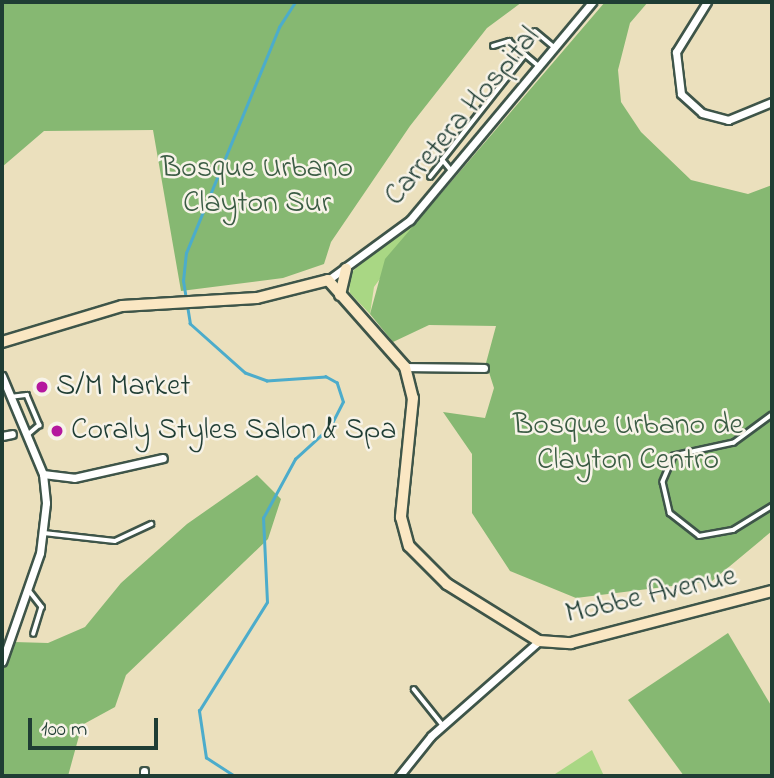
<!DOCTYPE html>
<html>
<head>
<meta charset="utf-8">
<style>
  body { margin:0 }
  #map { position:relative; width:774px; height:778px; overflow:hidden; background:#ebe0bd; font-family:"Indie Flower",sans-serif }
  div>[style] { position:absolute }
  .green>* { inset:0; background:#a9d784 }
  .forest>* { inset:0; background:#86b872 }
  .stream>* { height:2.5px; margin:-1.25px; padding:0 1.25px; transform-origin:1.25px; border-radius:1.25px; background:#4caccb }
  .roads { filter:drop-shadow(2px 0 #3e5549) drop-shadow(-2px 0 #3e5549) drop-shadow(0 2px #3e5549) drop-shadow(0 -2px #3e5549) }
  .lane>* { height:3.5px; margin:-1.75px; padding:0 1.75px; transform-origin:1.75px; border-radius:1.75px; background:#fff }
  .street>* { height:7px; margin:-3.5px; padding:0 3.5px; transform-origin:3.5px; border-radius:3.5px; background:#fff }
  .secondary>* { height:10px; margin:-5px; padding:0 5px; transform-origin:5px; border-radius:5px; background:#fae7c3 }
  .dots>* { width:19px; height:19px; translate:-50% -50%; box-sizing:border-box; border:4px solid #f7f3e8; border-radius:50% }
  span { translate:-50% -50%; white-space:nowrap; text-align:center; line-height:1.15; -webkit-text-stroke:5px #f7f3e8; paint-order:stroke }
  .street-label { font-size:30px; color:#1f3d34 }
  .park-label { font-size:30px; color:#3b5c44 }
  .poi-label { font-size:30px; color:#1f3d34 }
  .left { translate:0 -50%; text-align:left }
  .frame { position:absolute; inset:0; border:4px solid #1f3d34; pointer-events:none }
  .scale { position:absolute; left:28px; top:718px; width:130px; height:32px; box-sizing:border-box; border:4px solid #1f3d34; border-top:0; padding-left:9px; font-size:21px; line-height:24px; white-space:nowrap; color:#1f3d34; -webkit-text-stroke:5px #f7f3e8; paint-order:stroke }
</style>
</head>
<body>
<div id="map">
  <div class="green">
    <div style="clip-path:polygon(440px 196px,374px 287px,370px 314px,350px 293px,348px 275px)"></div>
    <div style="clip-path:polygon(592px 750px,604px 776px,552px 776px)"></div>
  </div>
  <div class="forest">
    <div style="clip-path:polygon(2px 2px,522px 2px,487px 28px,410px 126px,331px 242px,324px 264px,283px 278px,181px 291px,153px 130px,44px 131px,2px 167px)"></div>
    <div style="clip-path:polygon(605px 2px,648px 2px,630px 23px,618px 70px,621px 102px,641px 132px,691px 180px,748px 194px,772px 185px,772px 531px,712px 581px,576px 598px,510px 571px,472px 513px,472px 454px,443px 412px,485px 418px,494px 388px,486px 363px,496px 326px,429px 325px,393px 342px,370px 314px,385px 259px)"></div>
    <div style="clip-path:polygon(257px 475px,281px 499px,268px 539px,126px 675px,115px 707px,82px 725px,68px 776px,2px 776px,2px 666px,14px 642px,48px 643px,85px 627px,121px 583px,187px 524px)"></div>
    <div style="clip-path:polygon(728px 633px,772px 707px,772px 776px,684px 776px,628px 700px)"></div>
  </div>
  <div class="stream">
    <div style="left:234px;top:776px;width:33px;rotate:-147deg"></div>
    <div style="left:206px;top:758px;width:48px;rotate:-98.5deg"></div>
    <div style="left:199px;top:711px;width:128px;rotate:-58deg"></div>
    <div style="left:267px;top:602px;width:84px;rotate:-92.7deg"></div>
    <div style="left:263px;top:518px;width:67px;rotate:-61.5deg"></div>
    <div style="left:295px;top:459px;width:47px;rotate:-42.4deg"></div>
    <div style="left:330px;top:427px;width:28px;rotate:-63deg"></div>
    <div style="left:343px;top:402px;width:20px;rotate:-108deg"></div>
    <div style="left:337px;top:383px;width:13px;rotate:-151deg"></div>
    <div style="left:326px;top:377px;width:59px;rotate:176.1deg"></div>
    <div style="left:267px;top:381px;width:23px;rotate:-160deg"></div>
    <div style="left:245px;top:373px;width:74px;rotate:-138.3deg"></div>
    <div style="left:190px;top:324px;width:44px;rotate:-99.2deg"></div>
    <div style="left:183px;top:281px;width:28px;rotate:-84deg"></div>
    <div style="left:186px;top:253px;width:244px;rotate:-67.6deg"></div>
    <div style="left:279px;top:27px;width:30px;rotate:-57deg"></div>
  </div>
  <div class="roads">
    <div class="lane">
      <div style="left:535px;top:31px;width:23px;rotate:40deg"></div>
      <div style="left:493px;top:46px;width:17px;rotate:-17deg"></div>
      <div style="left:509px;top:41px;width:39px;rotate:40deg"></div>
      <div style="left:451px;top:171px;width:14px;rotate:-129deg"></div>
      <div style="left:442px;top:160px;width:134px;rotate:-51.7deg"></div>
      <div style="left:430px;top:177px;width:19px;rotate:-51deg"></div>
      <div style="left:10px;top:397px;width:17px;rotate:-7deg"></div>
      <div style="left:27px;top:395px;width:33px;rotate:67deg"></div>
      <div style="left:40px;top:425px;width:16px;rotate:140deg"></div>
      <div style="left:772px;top:415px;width:47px;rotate:143.6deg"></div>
      <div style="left:734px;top:443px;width:61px;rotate:167.8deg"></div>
      <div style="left:674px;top:456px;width:28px;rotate:113deg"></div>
      <div style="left:663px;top:482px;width:32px;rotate:77deg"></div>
      <div style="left:670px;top:513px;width:37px;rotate:38deg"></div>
      <div style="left:699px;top:536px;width:35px;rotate:-10deg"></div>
      <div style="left:733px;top:530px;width:46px;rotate:-31.6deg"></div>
      <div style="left:44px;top:533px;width:71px;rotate:6.4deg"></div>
      <div style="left:115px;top:541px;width:40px;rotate:-25deg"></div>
      <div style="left:28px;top:589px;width:23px;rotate:52deg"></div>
      <div style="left:42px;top:607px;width:28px;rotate:107deg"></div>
      <div style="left:414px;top:689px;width:45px;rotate:51.3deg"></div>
    </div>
    <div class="street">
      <div style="left:707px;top:2px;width:59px;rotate:121.8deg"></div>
      <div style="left:676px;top:52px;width:42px;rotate:83.2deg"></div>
      <div style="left:681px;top:94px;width:28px;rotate:42deg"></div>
      <div style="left:702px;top:113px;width:27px;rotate:15deg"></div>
      <div style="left:728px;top:120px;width:48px;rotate:-22.2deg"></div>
      <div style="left:328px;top:280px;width:102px;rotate:-36.2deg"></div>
      <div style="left:410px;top:220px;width:284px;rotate:-50.1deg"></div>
      <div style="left:405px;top:367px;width:79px;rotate:0.7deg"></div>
      <div style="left:2px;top:376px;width:106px;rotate:67.3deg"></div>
      <div style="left:43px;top:474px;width:29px;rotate:84deg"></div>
      <div style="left:46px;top:503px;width:50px;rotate:96.8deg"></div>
      <div style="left:40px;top:553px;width:115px;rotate:109.2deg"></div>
      <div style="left:2px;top:436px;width:10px;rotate:-11deg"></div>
      <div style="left:43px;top:474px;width:31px;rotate:7deg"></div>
      <div style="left:74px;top:478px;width:91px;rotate:-12.7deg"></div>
      <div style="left:144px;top:776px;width:5px;rotate:-90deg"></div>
      <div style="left:399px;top:776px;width:51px;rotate:-51.3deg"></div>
      <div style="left:431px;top:736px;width:144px;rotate:-41.3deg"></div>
    </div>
    <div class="secondary">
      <div style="left:340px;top:295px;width:27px;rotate:-77deg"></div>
      <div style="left:2px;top:342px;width:125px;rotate:-16.7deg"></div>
      <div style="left:122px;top:306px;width:135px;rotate:-3.4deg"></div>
      <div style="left:257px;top:298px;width:73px;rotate:-14.2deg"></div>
      <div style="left:328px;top:280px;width:116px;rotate:48.5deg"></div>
      <div style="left:405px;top:367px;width:32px;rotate:76deg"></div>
      <div style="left:413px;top:398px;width:120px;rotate:95.8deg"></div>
      <div style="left:401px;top:517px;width:30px;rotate:75deg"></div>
      <div style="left:409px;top:546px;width:54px;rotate:45deg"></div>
      <div style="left:447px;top:584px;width:108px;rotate:31.8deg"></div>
      <div style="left:539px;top:641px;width:32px;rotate:4deg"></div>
      <div style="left:571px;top:643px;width:208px;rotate:-14.5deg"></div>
    </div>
  </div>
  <div class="dots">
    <div style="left:42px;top:387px;background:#b5179e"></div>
    <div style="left:57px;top:431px;background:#b5179e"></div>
  </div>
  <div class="street-label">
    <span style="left:463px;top:117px;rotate:-50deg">Carretera Hospital</span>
    <span style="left:651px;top:596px;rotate:-13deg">Mobbe Avenue</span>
  </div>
  <div class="park-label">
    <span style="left:257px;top:186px">Bosque Urbano<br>Clayton Sur</span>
    <span style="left:628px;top:443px">Bosque Urbano de<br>Clayton Centro</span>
  </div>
  <div class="poi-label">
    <span class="left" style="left:56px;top:387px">S/M Market</span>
    <span class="left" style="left:71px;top:431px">Coraly Styles Salon &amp; Spa</span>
  </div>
  <div class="frame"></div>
  <div class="scale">100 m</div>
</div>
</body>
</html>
